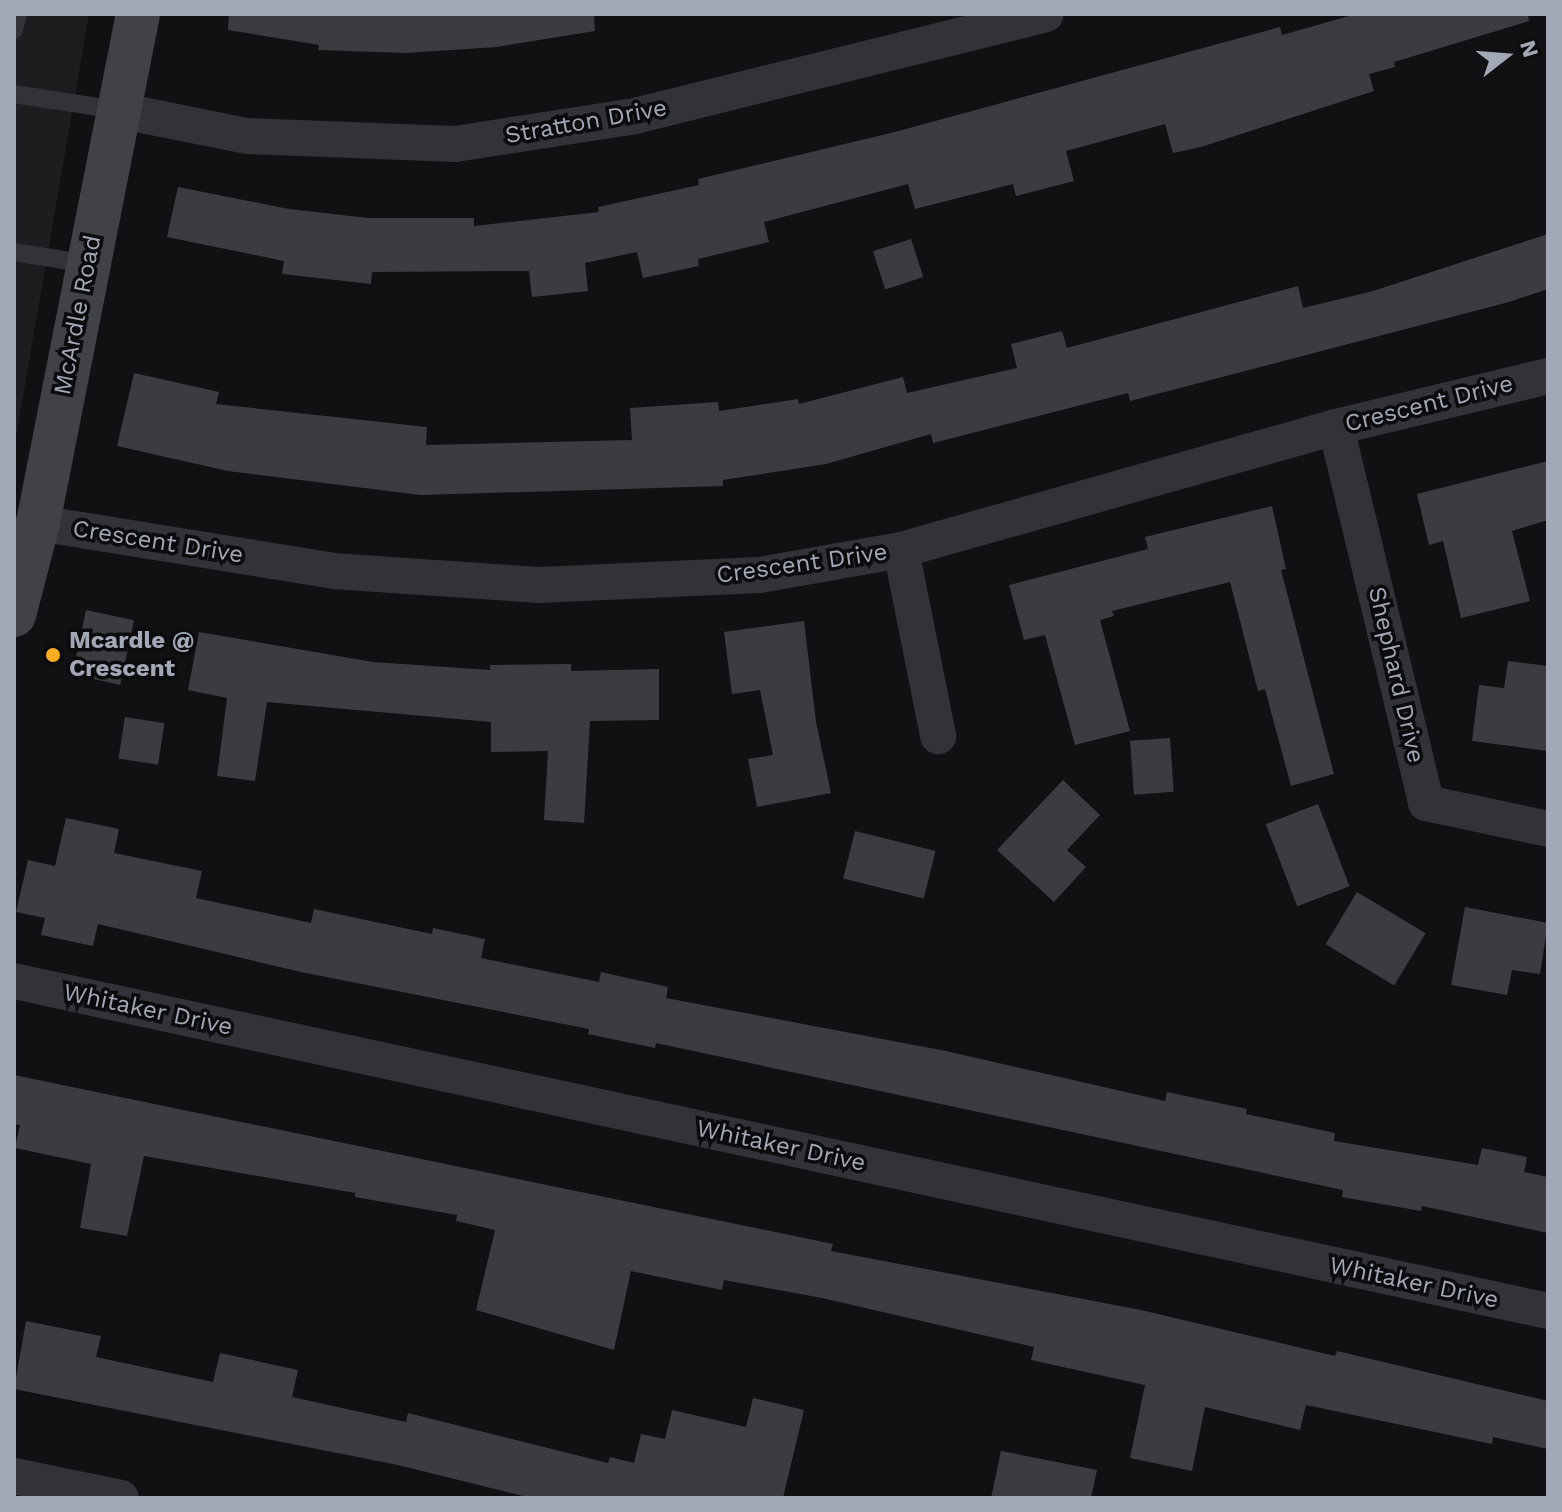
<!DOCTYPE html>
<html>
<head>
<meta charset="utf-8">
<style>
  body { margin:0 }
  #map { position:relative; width:1562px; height:1512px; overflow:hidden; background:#111113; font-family:"Work Sans",sans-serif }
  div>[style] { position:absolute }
  .built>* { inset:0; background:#1d1d20 }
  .building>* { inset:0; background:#3b3c41; transform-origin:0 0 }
  .lane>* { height:18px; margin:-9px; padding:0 9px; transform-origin:9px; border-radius:9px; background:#323338 }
  .street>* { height:36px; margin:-18px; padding:0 18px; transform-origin:18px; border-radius:18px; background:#323338 }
  .secondary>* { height:44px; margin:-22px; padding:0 22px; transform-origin:22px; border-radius:22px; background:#404248 }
  .dots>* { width:22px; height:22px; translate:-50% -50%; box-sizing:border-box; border:4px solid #0c0c0e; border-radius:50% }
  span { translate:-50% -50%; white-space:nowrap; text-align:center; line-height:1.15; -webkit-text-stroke:7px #0c0c0e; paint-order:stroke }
  .street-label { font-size:24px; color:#a2a8b5 }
  .poi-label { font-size:24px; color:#a2a8b5; font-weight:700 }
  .left { translate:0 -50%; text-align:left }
  .frame { position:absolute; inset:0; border:16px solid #a2a8b5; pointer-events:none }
  .north { position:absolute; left:1466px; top:16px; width:80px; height:80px; -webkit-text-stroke:6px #0c0c0e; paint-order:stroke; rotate:73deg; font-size:22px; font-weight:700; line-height:32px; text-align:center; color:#a2a8b5 }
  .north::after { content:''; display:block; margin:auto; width:28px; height:36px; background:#a2a8b5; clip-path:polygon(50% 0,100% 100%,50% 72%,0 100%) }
</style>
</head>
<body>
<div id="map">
  <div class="built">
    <div style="clip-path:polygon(14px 14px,89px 14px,14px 449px)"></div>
  </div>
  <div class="building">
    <div style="clip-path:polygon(229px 14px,594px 14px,595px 31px,496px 47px,406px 53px,318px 50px,319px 45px,228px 30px)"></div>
    <div style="clip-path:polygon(1356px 14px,1528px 14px,1529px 21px,1394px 62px,1395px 67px,1369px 74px,1374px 91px,1201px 147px,1173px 153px,1165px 124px,1066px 151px,1074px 181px,1016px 196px,1013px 184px,915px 209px,908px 184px,764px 222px,769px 242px,698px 259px,699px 266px,643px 278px,637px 252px,585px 263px,588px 291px,532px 297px,529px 271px,372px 272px,371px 284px,282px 274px,284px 261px,167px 237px,178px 187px,289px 209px,368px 218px,474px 218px,474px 226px,599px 212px,598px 207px,699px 185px,698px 179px,895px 132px,1280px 27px,1282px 35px)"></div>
    <div style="clip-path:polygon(1548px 234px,1548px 289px,1509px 302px,1130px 401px,1128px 393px,933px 443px,931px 434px,826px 464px,723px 480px,723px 486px,421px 495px,228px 471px,117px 446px,134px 373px,219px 392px,216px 404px,427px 427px,426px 445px,632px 440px,630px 408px,718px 402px,719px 411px,798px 399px,799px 404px,903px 377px,907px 393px,1017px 368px,1011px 344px,1062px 331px,1067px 348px,1298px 286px,1303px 308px,1373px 291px)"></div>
    <div style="left:911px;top:239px;width:40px;height:40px;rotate:72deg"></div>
    <div style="clip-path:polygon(1548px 461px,1548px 520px,1512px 531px,1530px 601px,1461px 618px,1443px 541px,1429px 545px,1417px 494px)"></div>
    <div style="clip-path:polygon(1272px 506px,1286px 569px,1281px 570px,1334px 774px,1291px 786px,1265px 689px,1258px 691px,1230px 582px,1112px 611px,1114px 616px,1100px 620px,1130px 731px,1075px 745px,1045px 635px,1024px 640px,1009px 585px,1148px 549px,1145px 537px)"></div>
    <div style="left:86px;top:610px;width:49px;height:66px;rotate:12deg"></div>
    <div style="clip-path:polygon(804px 621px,816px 722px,831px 793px,757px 807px,748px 759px,773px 755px,760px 690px,732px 694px,724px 632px)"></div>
    <div style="clip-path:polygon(199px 632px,373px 662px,490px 670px,490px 665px,571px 664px,571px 671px,659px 669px,659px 720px,590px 721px,584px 823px,544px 820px,548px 751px,491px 752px,491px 722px,267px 702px,255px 781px,217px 776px,227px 698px,188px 690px)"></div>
    <div style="clip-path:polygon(1508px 661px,1548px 666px,1548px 751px,1472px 741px,1479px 685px,1504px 688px)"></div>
    <div style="left:125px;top:717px;width:40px;height:42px;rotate:9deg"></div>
    <div style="left:1170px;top:738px;width:54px;height:40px;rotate:86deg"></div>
    <div style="clip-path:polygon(1063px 780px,1100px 815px,1067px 850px,1086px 867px,1054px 902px,997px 850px)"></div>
    <div style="left:1318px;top:804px;width:88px;height:56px;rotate:69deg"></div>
    <div style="clip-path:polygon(66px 818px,119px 829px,114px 853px,202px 871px,196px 898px,311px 923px,314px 909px,432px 934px,433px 928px,485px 939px,481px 958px,599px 982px,601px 972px,668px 987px,666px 998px,946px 1051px,1165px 1101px,1167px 1092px,1247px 1109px,1246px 1114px,1335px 1133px,1334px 1141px,1478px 1165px,1482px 1148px,1527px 1157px,1524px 1172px,1548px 1177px,1548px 1233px,1422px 1206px,1421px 1211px,1342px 1197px,1343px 1190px,656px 1043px,655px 1048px,588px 1034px,589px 1029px,301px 972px,98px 924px,93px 946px,41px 935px,45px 918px,16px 912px,28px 860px,55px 866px)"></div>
    <div style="left:855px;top:831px;width:83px;height:49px;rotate:14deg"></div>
    <div style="left:1357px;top:892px;width:80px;height:61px;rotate:31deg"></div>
    <div style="clip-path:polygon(1465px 907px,1548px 923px,1540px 974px,1512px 970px,1507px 995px,1451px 985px)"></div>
    <div style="clip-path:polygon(14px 1075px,833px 1244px,831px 1251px,1141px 1310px,1335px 1356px,1337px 1351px,1548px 1401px,1548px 1449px,1493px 1437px,1492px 1444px,1306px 1405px,1300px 1430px,1205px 1407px,1192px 1471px,1130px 1458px,1145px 1385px,1031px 1360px,1034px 1347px,822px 1298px,724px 1280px,722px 1290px,631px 1271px,614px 1350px,476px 1310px,495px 1230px,456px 1221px,457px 1215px,355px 1197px,355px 1193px,144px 1156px,127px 1236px,80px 1228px,91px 1164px,15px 1148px,20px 1125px,14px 1124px)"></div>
    <div style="clip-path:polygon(26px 1321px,101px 1336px,96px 1357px,213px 1382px,220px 1353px,298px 1370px,292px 1397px,406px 1422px,408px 1413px,608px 1463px,610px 1457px,634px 1463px,641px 1434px,665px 1439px,672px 1410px,746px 1427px,753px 1398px,804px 1410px,783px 1498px,531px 1498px,398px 1465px,14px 1389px)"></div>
    <div style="clip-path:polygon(1001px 1451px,1097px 1470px,1091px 1498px,991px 1498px)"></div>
  </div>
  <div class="lane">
    <div style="left:14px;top:30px;width:16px;rotate:-76deg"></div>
    <div style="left:14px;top:94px;width:104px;rotate:8.8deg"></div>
    <div style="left:14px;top:252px;width:75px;rotate:9.2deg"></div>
  </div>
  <div class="street">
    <div style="left:117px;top:110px;width:133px;rotate:11.3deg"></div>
    <div style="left:247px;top:136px;width:208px;rotate:2.2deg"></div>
    <div style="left:455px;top:144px;width:182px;rotate:-8.8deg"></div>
    <div style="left:635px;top:116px;width:423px;rotate:-13.9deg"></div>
    <div style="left:1336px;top:427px;width:387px;rotate:76.5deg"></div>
    <div style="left:1426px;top:803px;width:125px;rotate:12deg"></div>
    <div style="left:38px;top:523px;width:299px;rotate:9.2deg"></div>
    <div style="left:333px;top:571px;width:207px;rotate:3.9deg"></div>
    <div style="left:540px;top:585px;width:220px;rotate:-2.6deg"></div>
    <div style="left:760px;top:575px;width:143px;rotate:-10.1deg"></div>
    <div style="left:901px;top:550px;width:452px;rotate:-15.8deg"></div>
    <div style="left:1336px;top:427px;width:218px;rotate:-13.5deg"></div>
    <div style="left:901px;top:550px;width:190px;rotate:78.7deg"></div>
    <div style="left:14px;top:981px;width:1569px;rotate:12.14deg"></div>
    <div style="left:14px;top:1476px;width:109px;rotate:11.6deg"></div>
  </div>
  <div class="secondary">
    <div style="left:14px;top:615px;width:95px;rotate:-75.4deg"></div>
    <div style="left:38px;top:523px;width:519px;rotate:-78.89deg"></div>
  </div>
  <div class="dots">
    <div style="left:53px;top:655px;background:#fcae21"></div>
  </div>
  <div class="street-label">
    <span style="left:586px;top:122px;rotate:-10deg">Stratton Drive</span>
    <span style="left:78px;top:315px;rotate:-79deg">McArdle Road</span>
    <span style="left:1429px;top:404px;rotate:-14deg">Crescent Drive</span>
    <span style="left:158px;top:542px;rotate:9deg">Crescent Drive</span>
    <span style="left:802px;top:564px;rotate:-8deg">Crescent Drive</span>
    <span style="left:1396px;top:675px;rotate:77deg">Shephard Drive</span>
    <span style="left:148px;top:1010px;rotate:12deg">Whitaker Drive</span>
    <span style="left:781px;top:1146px;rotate:12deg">Whitaker Drive</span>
    <span style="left:1414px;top:1283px;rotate:12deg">Whitaker Drive</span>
  </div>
  <div class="poi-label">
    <span class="left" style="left:69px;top:655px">Mcardle @<br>Crescent</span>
  </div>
  <div class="frame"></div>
  <div class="north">N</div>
</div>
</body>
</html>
